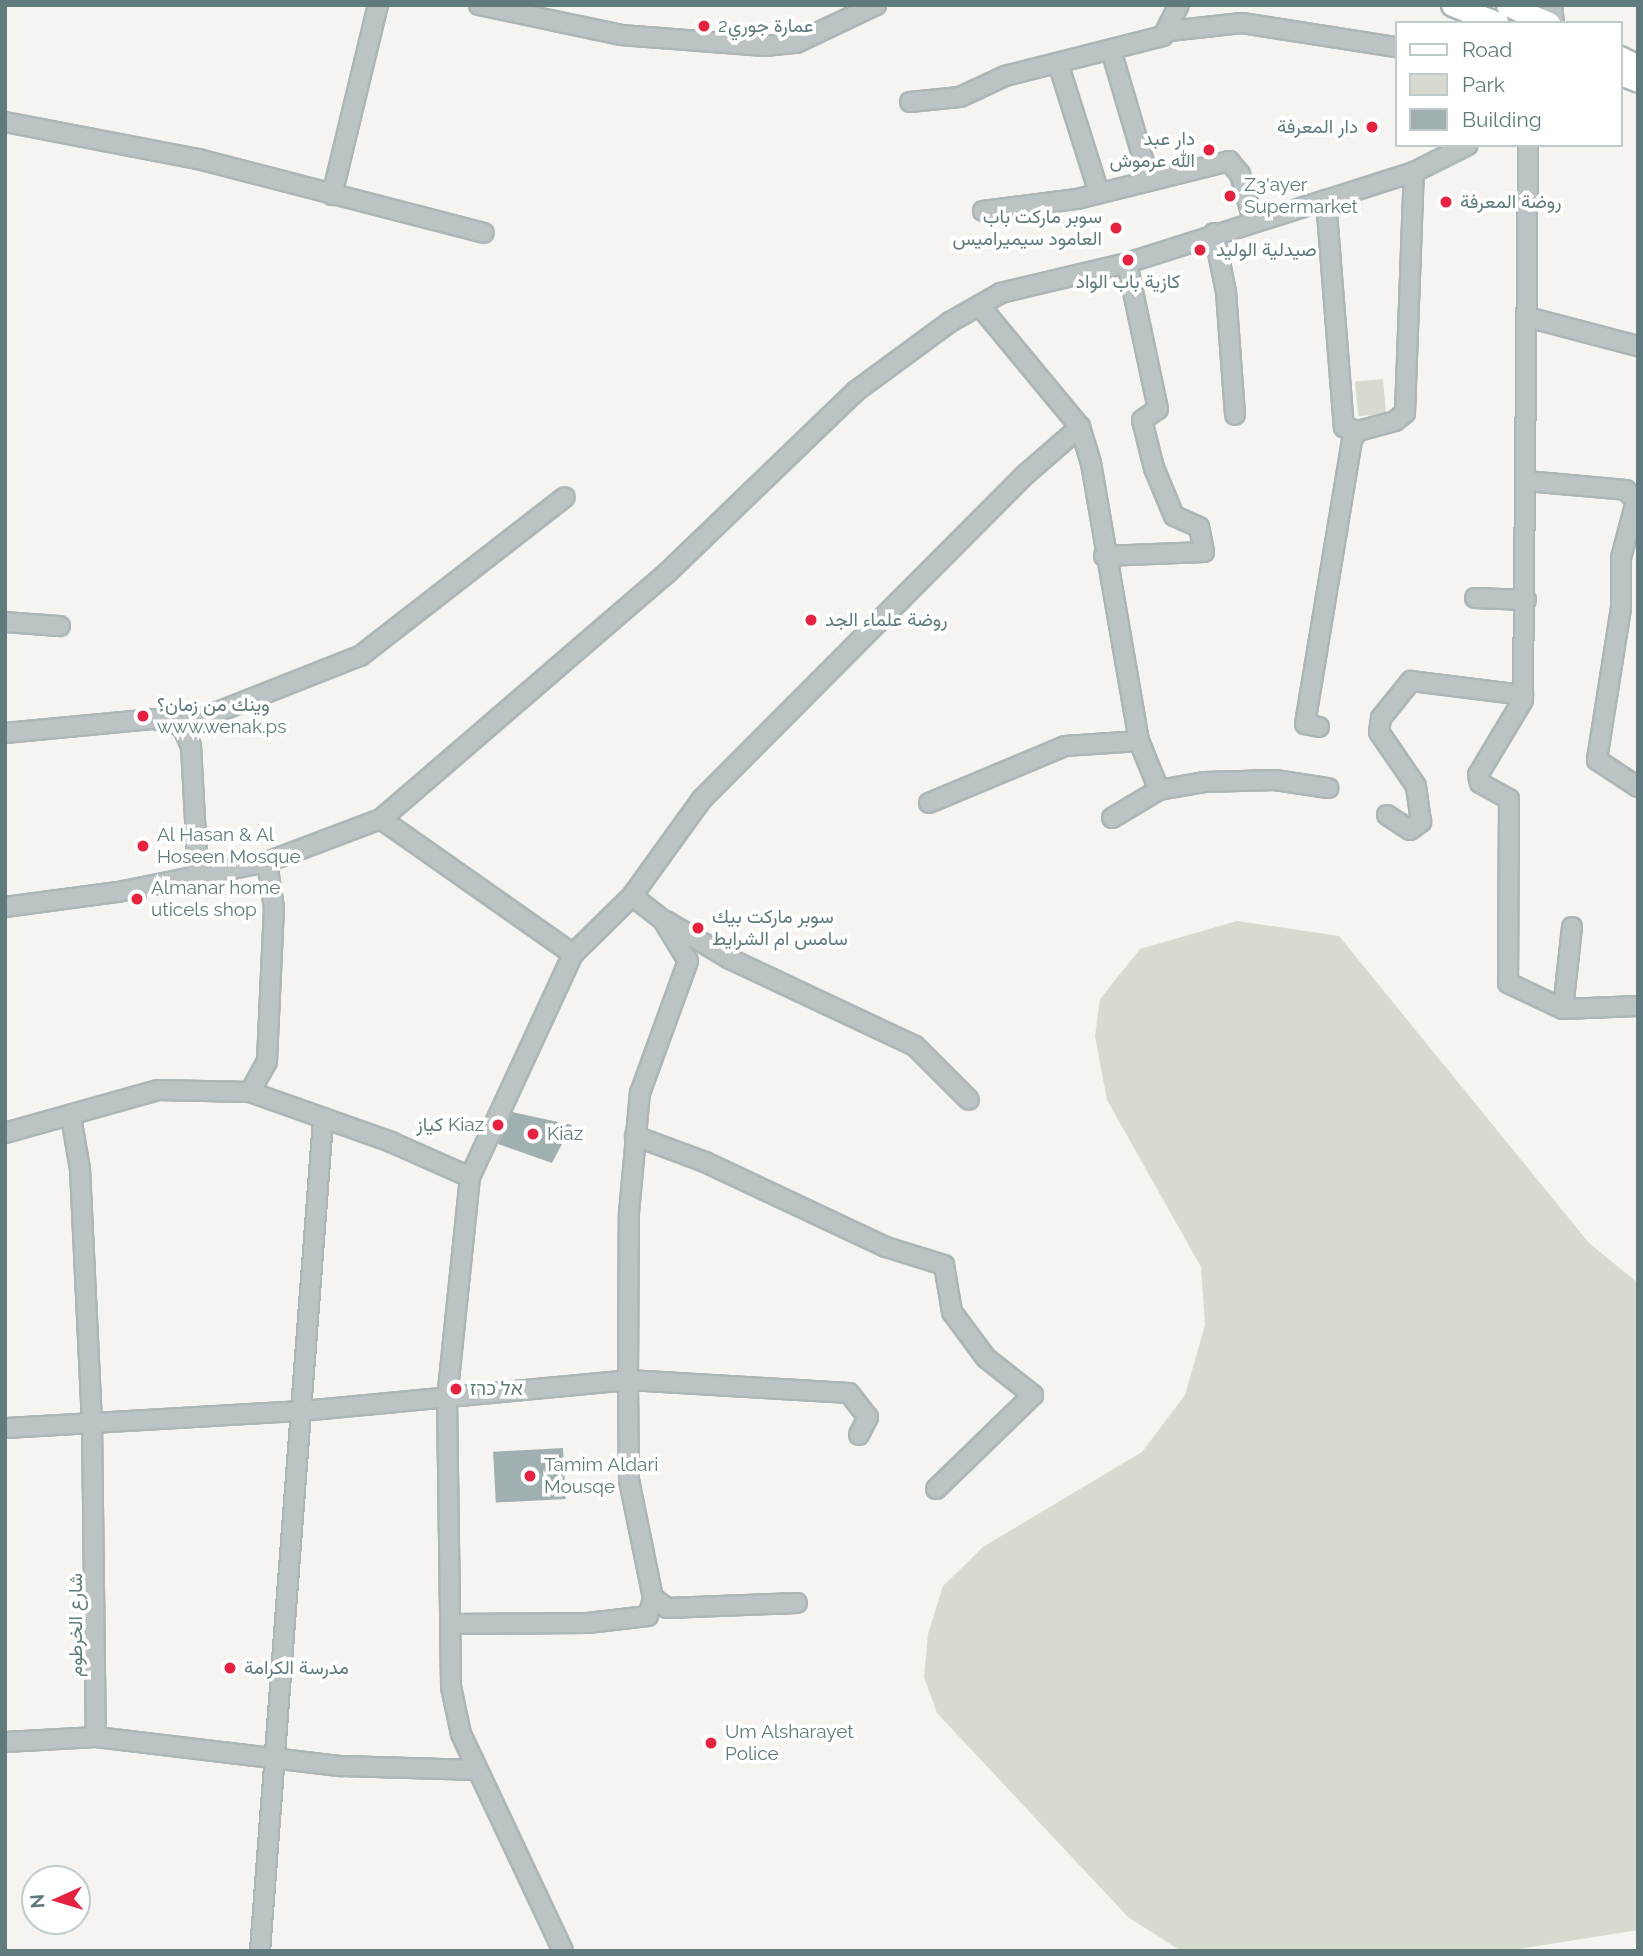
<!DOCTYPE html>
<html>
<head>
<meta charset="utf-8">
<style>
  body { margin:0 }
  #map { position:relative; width:1643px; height:1956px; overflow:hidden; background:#f5f4f1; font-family:Raleway,Vazirmatn,"Noto Sans Hebrew",sans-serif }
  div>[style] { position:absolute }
  .green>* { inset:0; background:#d8dad0; transform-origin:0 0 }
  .building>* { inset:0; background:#a0b0b0; transform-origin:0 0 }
  .roads { filter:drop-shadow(2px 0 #adb6b7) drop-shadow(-2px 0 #adb6b7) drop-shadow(0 2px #adb6b7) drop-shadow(0 -2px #adb6b7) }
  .minor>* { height:18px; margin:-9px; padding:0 9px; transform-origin:9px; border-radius:9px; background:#bbc3c4 }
  .major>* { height:21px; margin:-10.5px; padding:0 10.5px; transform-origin:10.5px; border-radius:10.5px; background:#fff }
  .dots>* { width:19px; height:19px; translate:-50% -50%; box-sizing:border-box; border:4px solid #fff; border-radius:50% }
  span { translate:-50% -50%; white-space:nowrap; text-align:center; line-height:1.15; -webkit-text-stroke:7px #fff; paint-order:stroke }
  .poi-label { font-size:19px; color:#607b7d }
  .left { translate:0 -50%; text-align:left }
  .right { translate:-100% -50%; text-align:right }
  .street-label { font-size:19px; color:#607b7d }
  .frame { position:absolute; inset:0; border:7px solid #607b7d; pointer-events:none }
  .legend { position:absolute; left:1395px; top:21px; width:228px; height:126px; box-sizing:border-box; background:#fff; border:2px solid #bfcacb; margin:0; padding:9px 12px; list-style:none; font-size:21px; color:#607b7d }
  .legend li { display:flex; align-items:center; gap:14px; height:35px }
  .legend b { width:35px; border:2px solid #bfcacb }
  .north { position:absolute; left:21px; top:1865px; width:70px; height:70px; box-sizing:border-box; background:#fff; border:2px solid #bfcacb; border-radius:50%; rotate:266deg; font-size:19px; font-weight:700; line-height:28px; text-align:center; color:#607b7d }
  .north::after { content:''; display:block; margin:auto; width:24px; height:32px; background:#e5223f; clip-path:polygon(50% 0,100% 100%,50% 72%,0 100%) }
</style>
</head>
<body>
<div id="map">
  <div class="green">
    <div style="left:1383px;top:379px;width:35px;height:28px;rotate:85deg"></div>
    <div style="clip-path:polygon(1237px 921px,1339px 936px,1589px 1243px,1638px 1283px,1638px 1930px,1506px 1951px,1181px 1951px,1128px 1917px,937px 1713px,924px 1677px,928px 1634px,943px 1586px,983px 1547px,1142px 1452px,1185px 1395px,1205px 1325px,1201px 1267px,1107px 1100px,1095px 1036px,1100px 999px,1140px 949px)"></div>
  </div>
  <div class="building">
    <div style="clip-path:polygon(512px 1112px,572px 1125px,552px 1163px,498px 1144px)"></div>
    <div style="left:563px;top:1448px;width:51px;height:70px;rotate:87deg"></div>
  </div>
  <div class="roads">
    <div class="minor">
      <div style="left:479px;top:5px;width:145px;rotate:11.9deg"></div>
      <div style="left:621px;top:35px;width:144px;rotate:4.4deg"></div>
      <div style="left:765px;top:46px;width:31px;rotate:-6deg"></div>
      <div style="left:796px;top:43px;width:89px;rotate:-25.4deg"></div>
      <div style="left:1552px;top:5px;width:18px;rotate:84deg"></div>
      <div style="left:1169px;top:31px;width:73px;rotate:-6.3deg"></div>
      <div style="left:1242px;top:23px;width:156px;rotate:8.9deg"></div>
      <div style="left:1111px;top:50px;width:134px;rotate:73.6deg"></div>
      <div style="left:1058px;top:63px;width:136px;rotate:72.5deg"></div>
      <div style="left:910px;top:102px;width:50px;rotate:-5.7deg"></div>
      <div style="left:960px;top:97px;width:50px;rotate:-25deg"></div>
      <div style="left:1005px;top:76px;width:163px;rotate:-14.2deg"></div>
      <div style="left:1163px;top:36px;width:35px;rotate:-63deg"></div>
      <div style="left:5px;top:122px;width:197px;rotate:10.9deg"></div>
      <div style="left:198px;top:159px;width:295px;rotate:14.5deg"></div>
      <div style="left:1528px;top:145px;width:555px;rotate:90.52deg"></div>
      <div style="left:1523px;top:700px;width:87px;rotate:121deg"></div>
      <div style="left:1478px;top:775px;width:8px;rotate:76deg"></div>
      <div style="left:1480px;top:783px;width:33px;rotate:29deg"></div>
      <div style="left:1509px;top:799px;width:184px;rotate:90.3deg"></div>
      <div style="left:1508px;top:983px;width:61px;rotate:25.3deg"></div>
      <div style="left:332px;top:195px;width:195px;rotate:-76.4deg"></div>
      <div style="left:1326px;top:200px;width:228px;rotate:85.5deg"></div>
      <div style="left:1344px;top:427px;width:15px;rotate:16deg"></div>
      <div style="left:983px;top:211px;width:95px;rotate:-7.3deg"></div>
      <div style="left:1077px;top:199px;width:157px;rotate:-14deg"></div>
      <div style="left:1229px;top:161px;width:17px;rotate:50deg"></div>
      <div style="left:1240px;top:174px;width:48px;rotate:74.2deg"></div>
      <div style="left:1214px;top:233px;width:60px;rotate:78.5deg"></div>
      <div style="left:1226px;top:292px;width:123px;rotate:85.8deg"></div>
      <div style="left:1531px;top:318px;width:111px;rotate:14.7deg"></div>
      <div style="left:1526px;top:481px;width:100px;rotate:5.1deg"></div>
      <div style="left:1626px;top:490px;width:15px;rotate:48deg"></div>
      <div style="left:1636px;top:501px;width:59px;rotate:104.7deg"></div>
      <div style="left:1621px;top:558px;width:50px;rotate:90deg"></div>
      <div style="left:1621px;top:608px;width:154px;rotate:99deg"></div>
      <div style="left:1597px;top:760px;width:49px;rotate:33.4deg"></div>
      <div style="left:1104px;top:556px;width:100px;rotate:-2.3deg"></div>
      <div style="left:1204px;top:552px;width:25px;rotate:-101deg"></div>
      <div style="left:1199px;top:527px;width:27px;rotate:-156deg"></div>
      <div style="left:1174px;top:516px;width:52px;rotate:-112.6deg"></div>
      <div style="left:1154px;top:468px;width:49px;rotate:-104deg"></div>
      <div style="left:1142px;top:420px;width:19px;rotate:-35deg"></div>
      <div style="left:1158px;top:409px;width:149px;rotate:-102deg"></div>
      <div style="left:1475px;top:598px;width:51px;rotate:2.2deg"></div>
      <div style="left:5px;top:622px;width:55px;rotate:4.2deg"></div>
      <div style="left:182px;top:726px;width:191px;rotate:-21.5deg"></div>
      <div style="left:360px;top:656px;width:259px;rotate:-37.8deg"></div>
      <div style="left:1319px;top:727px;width:14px;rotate:-168deg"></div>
      <div style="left:1305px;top:724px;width:289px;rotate:-80.6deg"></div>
      <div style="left:1352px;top:439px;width:10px;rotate:-53deg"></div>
      <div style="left:1358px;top:431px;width:38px;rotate:-15deg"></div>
      <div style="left:1395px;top:421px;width:13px;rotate:-39deg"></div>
      <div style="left:1405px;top:413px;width:241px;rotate:-87.9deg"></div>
      <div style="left:5px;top:733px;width:150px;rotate:-5.4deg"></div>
      <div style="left:154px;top:719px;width:29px;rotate:14deg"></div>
      <div style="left:182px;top:726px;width:22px;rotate:66deg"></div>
      <div style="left:191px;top:746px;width:130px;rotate:86.9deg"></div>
      <div style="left:1139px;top:741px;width:53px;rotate:67.8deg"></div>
      <div style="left:929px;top:803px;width:147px;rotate:-22.7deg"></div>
      <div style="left:1065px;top:746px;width:74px;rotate:-3.9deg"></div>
      <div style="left:1139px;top:741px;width:282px;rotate:-99.8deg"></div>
      <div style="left:1091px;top:463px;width:38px;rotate:-107deg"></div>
      <div style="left:1387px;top:815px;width:27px;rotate:33deg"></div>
      <div style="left:1410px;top:830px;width:14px;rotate:-36deg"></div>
      <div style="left:1421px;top:822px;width:36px;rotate:-98deg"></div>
      <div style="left:1416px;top:786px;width:65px;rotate:-124.4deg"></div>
      <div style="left:1379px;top:732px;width:14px;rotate:-82deg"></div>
      <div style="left:1381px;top:718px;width:48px;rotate:-51deg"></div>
      <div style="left:1411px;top:681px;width:113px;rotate:7.1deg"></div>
      <div style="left:1112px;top:818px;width:55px;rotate:-30.8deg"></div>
      <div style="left:1159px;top:790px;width:47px;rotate:-9.9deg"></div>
      <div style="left:1205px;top:782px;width:70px;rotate:-1.6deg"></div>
      <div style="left:1275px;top:780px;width:54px;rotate:8.6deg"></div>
      <div style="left:381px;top:819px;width:235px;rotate:35.1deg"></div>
      <div style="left:573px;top:954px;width:246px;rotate:114.8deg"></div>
      <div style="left:470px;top:1177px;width:222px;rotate:95.9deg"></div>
      <div style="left:447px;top:1398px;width:289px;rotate:89.2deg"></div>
      <div style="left:451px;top:1687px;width:48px;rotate:78deg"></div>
      <div style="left:461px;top:1734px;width:240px;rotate:64.8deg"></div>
      <div style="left:5px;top:907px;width:114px;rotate:-7.6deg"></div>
      <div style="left:118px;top:892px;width:152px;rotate:-11.4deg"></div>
      <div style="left:267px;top:862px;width:122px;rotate:-20.7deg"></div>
      <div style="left:381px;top:819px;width:377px;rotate:-40.7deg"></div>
      <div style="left:667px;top:573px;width:262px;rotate:-43.9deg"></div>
      <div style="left:856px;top:391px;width:117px;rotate:-36.3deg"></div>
      <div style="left:950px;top:322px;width:59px;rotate:-29.6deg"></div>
      <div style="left:1001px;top:293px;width:130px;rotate:-13.4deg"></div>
      <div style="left:1127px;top:263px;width:209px;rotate:-17.6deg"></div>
      <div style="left:1326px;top:200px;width:92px;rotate:-17.7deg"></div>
      <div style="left:1414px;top:172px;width:60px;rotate:-26.6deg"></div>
      <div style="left:666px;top:921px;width:74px;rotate:30.7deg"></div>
      <div style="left:730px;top:959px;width:204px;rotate:25.2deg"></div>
      <div style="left:915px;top:1046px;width:76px;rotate:45deg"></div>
      <div style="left:1572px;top:927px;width:82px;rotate:96.3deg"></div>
      <div style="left:1563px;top:1009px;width:75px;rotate:-2.3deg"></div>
      <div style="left:573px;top:954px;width:83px;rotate:-44.5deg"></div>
      <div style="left:632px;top:896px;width:120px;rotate:-54.2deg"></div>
      <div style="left:702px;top:799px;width:459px;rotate:-45.1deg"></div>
      <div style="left:1026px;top:474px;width:72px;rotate:-41deg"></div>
      <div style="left:1080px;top:427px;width:158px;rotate:-129.6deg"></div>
      <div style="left:250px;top:1092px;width:35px;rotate:-61deg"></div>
      <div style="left:267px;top:1061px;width:153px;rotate:-87.4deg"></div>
      <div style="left:274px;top:908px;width:47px;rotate:-98.7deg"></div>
      <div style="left:71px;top:1117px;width:53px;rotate:80.2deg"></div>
      <div style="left:80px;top:1169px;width:253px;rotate:87.3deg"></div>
      <div style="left:92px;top:1422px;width:315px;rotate:89.3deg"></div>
      <div style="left:5px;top:1133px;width:159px;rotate:-15.7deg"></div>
      <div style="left:158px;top:1090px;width:92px;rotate:1.2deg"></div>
      <div style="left:250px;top:1092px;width:150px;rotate:19.5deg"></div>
      <div style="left:391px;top:1142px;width:86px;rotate:23.9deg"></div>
      <div style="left:635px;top:1136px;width:75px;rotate:20.4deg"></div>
      <div style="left:705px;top:1162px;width:200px;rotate:25.2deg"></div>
      <div style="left:886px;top:1247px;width:61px;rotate:17.2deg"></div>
      <div style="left:944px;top:1265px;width:48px;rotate:80.3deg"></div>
      <div style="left:952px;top:1312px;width:57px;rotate:53.5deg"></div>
      <div style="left:986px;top:1358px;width:60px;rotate:38.2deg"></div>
      <div style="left:1033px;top:1395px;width:135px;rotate:135.9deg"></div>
      <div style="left:5px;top:1428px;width:297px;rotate:-3.3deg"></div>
      <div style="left:302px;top:1411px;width:327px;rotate:-5.4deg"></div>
      <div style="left:628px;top:1380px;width:167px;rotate:-89.7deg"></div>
      <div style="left:629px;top:1213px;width:121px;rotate:-84.8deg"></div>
      <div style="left:640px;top:1093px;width:140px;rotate:-70deg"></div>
      <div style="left:688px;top:961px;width:48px;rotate:-121.4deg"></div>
      <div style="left:663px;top:920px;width:39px;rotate:-142deg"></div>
      <div style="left:797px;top:1603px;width:130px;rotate:177.8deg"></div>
      <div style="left:667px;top:1608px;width:17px;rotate:-144deg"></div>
      <div style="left:653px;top:1598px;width:120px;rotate:-101.5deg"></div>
      <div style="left:629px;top:1480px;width:100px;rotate:-90.6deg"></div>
      <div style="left:628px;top:1380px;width:221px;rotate:3.4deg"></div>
      <div style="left:849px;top:1393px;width:31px;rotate:52deg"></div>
      <div style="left:868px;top:1417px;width:20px;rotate:117deg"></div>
      <div style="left:451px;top:1624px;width:137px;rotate:-0.4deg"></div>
      <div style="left:588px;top:1623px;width:60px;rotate:-6.7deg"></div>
      <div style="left:648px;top:1616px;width:19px;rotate:-74deg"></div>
      <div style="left:5px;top:1742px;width:91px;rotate:-3.1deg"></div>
      <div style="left:96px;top:1737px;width:247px;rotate:6.8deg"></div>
      <div style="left:341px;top:1766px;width:136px;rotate:1.7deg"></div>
      <div style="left:260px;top:1951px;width:833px;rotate:-85.66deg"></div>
    </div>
    <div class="major">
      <div style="left:1452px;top:5px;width:49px;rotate:21.4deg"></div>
      <div style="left:1507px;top:5px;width:46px;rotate:23.2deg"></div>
      <div style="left:1620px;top:57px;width:20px;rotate:27deg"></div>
      <div style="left:1620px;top:74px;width:19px;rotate:21deg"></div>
    </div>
  </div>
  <div class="dots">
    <div style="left:704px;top:26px;background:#e5223f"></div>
    <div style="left:1372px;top:127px;background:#e5223f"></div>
    <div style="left:1209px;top:150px;background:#e5223f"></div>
    <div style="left:1230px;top:196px;background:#e5223f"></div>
    <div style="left:1446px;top:202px;background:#e5223f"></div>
    <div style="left:1116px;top:228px;background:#e5223f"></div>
    <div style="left:1200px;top:250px;background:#e5223f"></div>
    <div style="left:1128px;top:260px;background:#e5223f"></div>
    <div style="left:811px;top:620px;background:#e5223f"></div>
    <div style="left:143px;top:716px;background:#e5223f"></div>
    <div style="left:143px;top:846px;background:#e5223f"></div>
    <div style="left:137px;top:899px;background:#e5223f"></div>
    <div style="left:698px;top:928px;background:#e5223f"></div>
    <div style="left:498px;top:1125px;background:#e5223f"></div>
    <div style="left:533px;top:1134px;background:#e5223f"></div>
    <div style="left:456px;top:1389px;background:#e5223f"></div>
    <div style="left:530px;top:1476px;background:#e5223f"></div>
    <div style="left:230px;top:1668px;background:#e5223f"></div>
    <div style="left:711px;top:1743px;background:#e5223f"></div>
  </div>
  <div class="poi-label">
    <span class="left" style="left:718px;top:26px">عمارة جوري2</span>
    <span class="right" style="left:1358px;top:127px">دار المعرفة</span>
    <span class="right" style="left:1195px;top:150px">دار عبد<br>الله عرموش</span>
    <span class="left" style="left:1244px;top:196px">Z3'ayer<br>Supermarket</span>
    <span class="left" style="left:1460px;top:202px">روضة المعرفة</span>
    <span class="right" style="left:1102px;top:228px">سوبر ماركت باب<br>العامود سيميراميس</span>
    <span class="left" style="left:1216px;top:250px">صيدلية الوليد</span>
    <span style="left:1128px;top:282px">كازية باب الواد</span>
    <span class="left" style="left:825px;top:620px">روضة علماء الجد</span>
    <span class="left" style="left:157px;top:716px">وينك من زمان؟<br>www.wenak.ps</span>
    <span class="left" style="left:157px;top:846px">Al Hasan &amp; Al<br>Hoseen Mosque</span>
    <span class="left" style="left:151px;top:899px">Almanar home<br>uticels shop</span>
    <span class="left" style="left:712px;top:928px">سوبر ماركت بيك<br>سامس ام الشرايط</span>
    <span class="right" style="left:484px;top:1125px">كياز Kiaz</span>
    <span class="left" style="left:547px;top:1134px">Kiaz</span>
    <span class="left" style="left:470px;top:1389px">אל כרז</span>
    <span class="left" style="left:544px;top:1476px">Tamim Aldari<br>Mousqe</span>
    <span class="left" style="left:244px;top:1668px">مدرسة الكرامة</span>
    <span class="left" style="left:725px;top:1743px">Um Alsharayet<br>Police</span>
  </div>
  <div class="street-label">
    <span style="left:76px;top:1625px;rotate:-90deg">شارع الخرطوم</span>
  </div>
  <div class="frame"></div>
  <ul class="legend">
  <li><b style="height:9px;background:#fff"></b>Road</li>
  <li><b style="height:19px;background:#d8dad0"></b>Park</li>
  <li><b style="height:19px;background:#a0b0b0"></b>Building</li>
  </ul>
  <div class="north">N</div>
</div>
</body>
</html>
